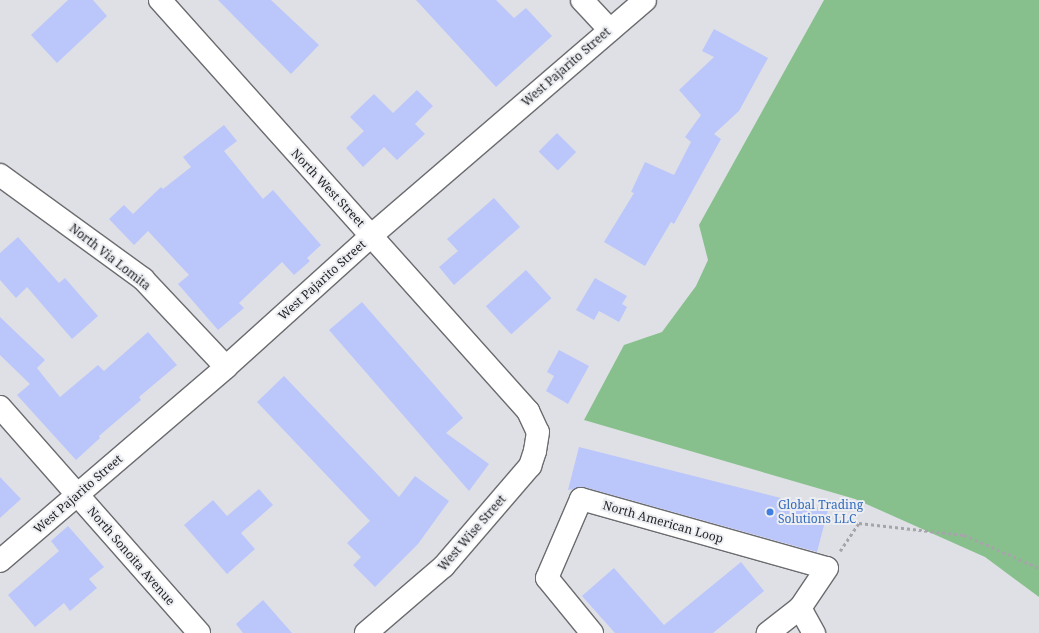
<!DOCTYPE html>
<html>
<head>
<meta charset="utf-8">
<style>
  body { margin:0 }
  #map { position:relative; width:1039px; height:633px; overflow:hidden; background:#dfe0e5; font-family:"Noto Serif",serif }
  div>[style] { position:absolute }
  .green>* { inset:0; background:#87c08c }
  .building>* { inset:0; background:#bbc6fb; transform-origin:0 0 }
  .path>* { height:2.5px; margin-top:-1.25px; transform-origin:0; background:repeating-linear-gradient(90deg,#a5a5a9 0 3px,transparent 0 6px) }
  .roads { filter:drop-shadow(1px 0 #6b6c6f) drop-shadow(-1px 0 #6b6c6f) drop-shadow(0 1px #6b6c6f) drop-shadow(0 -1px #6b6c6f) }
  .minor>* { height:22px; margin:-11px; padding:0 11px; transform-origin:11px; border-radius:11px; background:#fff }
  .dots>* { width:11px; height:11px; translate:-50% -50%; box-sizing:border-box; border:2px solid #eceef2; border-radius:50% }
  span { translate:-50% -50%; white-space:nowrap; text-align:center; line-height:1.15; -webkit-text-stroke:4px #eceef2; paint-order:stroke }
  .street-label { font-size:12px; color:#1f1f21 }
  .shop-label { font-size:12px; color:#366cbe }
  .left { translate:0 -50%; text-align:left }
</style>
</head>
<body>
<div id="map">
  <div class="green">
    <div style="clip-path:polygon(824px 0,1039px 0,1039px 597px,985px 557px,855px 499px,584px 420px,624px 345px,662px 332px,696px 286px,708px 260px,699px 225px)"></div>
  </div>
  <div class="building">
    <div style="clip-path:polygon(68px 0,93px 0,107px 16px,57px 63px,31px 35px)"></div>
    <div style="clip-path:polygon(218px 0,271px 0,319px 45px,291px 74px)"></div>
    <div style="clip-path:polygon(416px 0,496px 0,514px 18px,526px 8px,552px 36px,496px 87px)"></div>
    <div style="clip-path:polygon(714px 29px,768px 58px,739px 111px,714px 134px,721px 139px,674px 224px,671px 222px,645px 266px,604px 242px,634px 193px,631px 192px,645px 162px,674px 175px,691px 142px,685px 137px,701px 115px,679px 90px,714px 57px,702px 51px)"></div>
    <div style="clip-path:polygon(417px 90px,433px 106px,415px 124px,425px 134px,397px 160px,384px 147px,363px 167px,346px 148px,364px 131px,350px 117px,374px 94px,393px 113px)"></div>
    <div style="clip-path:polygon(224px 125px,237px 141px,224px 151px,263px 199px,273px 190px,321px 245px,307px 258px,310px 261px,294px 275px,282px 262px,239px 303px,244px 308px,218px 330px,178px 284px,189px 275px,148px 231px,134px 245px,109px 219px,124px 205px,133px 214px,161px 187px,163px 189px,191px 167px,183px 157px)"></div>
    <div style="left:557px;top:133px;width:27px;height:26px;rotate:45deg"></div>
    <div style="clip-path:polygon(494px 198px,520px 227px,454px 285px,439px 267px,458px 251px,447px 239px)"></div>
    <div style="clip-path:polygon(18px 237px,59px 283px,65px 278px,98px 316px,72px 339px,27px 287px,16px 298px,0 280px,0 253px)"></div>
    <div style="left:526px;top:270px;width:38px;height:54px;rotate:48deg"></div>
    <div style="clip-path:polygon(595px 278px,627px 296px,622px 304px,627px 307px,619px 322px,599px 311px,594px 320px,576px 310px)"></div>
    <div style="clip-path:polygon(362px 302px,463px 418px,446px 433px,489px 464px,469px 491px,329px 330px)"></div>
    <div style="clip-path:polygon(0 317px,45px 360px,37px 368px,60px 397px,98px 365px,104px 371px,148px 332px,177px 365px,139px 397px,141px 400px,99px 436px,100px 438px,76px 460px,17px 395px,30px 384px,0 355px)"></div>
    <div style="clip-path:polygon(559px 350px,589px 366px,568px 404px,546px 391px,554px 376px,547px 372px)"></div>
    <div style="clip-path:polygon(284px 376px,399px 497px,415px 476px,449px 501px,418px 544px,375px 587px,353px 565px,361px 557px,347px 543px,370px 521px,257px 402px)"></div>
    <div style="clip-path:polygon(579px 447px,828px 510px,817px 552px,584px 487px,568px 490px)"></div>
    <div style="clip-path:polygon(0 477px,21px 499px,0 518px)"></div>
    <div style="clip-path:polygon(259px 489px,273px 505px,241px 533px,255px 549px,227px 574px,184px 525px,213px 500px,227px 516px)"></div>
    <div style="clip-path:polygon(68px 526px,104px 567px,89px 579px,97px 588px,70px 611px,64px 603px,35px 627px,8px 595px,59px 551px,51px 541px)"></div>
    <div style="clip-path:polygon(741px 562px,764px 591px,713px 633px,615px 633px,582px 596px,614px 568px,664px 625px)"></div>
    <div style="clip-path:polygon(263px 600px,292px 633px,243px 633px,236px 624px)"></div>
  </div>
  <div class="path">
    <div style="left:840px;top:551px;width:34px;rotate:-56deg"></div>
    <div style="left:859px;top:523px;width:106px;rotate:6.5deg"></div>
    <div style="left:964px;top:535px;width:82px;rotate:23.7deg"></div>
  </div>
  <div class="roads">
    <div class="minor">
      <div style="left:160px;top:0;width:552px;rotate:48.16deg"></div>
      <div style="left:528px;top:411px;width:23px;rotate:65deg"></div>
      <div style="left:538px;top:432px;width:19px;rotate:99deg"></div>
      <div style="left:535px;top:451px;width:16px;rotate:108deg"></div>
      <div style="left:530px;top:466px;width:132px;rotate:130.7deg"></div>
      <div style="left:444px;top:566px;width:103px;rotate:139.3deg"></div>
      <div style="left:582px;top:0;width:41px;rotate:47deg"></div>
      <div style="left:0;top:175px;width:177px;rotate:36deg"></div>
      <div style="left:143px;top:279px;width:121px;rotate:46.7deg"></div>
      <div style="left:0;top:407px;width:301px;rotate:48.6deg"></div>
      <div style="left:0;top:561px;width:298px;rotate:-40.6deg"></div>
      <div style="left:226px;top:367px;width:197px;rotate:-42.1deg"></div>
      <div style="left:372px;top:235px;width:360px;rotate:-40.7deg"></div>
      <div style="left:800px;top:608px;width:29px;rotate:61deg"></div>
      <div style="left:592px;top:633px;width:71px;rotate:-129.3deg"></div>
      <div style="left:547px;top:578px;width:86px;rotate:-66.7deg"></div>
      <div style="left:581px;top:499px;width:255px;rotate:15.7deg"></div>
      <div style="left:827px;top:568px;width:48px;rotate:124deg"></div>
      <div style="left:800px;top:608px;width:41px;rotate:142deg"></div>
    </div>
  </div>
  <div class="dots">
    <div style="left:770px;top:512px;background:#3f7fe0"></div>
  </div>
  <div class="street-label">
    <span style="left:566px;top:67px;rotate:-41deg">West Pajarito Street</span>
    <span style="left:328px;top:188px;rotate:47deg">North West Street</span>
    <span style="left:110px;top:257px;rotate:38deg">North Via Lomita</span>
    <span style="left:322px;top:280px;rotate:-42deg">West Pajarito Street</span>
    <span style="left:78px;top:494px;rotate:-41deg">West Pajarito Street</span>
    <span style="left:663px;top:522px;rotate:16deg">North American Loop</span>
    <span style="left:472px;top:533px;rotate:-49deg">West Wise Street</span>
    <span style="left:131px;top:556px;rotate:49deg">North Sonoita Avenue</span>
  </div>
  <div class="shop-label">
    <span class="left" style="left:778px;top:512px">Global Trading<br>Solutions LLC</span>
  </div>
</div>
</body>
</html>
